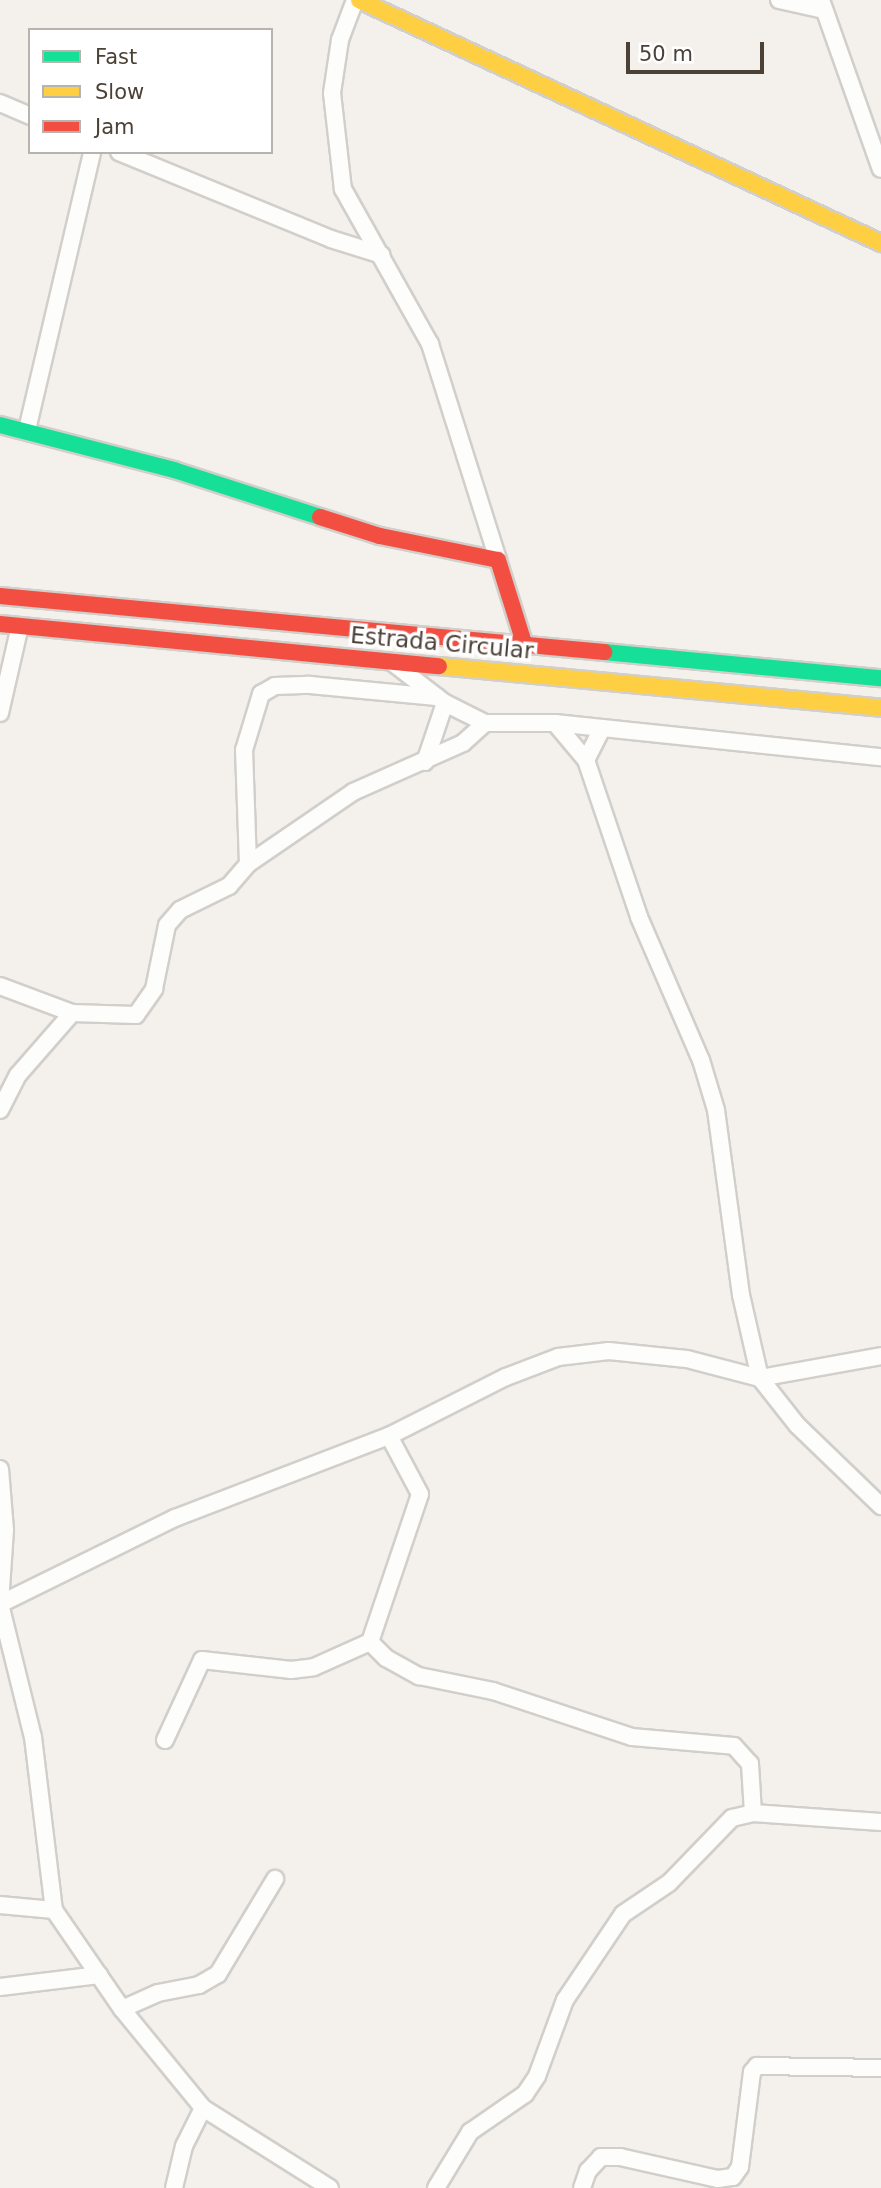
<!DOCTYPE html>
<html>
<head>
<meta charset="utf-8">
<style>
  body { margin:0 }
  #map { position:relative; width:881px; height:2188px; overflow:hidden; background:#f4f1ed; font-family:"DejaVu Sans",sans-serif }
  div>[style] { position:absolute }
  .roads { filter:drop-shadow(2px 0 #d2cfca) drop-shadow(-2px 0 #d2cfca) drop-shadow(0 2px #d2cfca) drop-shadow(0 -2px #d2cfca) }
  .street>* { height:16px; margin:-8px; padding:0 8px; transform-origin:8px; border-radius:8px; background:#fdfdfc }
  .fast>* { height:16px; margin:-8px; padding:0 8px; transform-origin:8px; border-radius:8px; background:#16e098 }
  .slow>* { height:16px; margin:-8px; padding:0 8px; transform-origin:8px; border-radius:8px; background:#ffcf43 }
  .jam>* { height:16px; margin:-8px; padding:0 8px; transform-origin:8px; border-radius:8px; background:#f24e42 }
  span { translate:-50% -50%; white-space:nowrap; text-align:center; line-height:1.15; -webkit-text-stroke:7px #fff; paint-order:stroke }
  .street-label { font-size:23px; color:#4c4137 }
  .legend { position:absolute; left:28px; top:28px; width:245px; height:126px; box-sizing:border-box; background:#fff; border:2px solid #b7b3af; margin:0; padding:9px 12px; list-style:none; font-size:21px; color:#4c4137 }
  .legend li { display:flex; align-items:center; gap:14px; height:35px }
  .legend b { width:35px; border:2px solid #b7b3af }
  .scale { position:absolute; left:626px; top:42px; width:138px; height:32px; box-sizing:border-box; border:4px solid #4c4137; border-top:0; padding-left:9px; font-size:21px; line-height:24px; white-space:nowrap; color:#4c4137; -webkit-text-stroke:5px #fff; paint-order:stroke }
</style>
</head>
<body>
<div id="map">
  <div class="roads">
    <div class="street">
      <div style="left:355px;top:0;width:43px;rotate:110.6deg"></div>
      <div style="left:340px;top:40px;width:54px;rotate:98.6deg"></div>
      <div style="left:332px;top:93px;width:97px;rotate:83.5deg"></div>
      <div style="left:343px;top:189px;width:178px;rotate:60.7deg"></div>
      <div style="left:430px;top:344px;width:226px;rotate:72.5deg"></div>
      <div style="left:779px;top:0;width:46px;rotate:12.5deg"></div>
      <div style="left:821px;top:0;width:179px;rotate:70.5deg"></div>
      <div style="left:0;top:103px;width:33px;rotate:23deg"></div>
      <div style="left:119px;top:152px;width:229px;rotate:22.3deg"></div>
      <div style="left:331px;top:239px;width:53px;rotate:17.4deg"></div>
      <div style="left:27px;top:430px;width:285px;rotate:-76.8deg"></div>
      <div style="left:393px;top:663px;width:66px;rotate:37.6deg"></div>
      <div style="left:445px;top:703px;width:45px;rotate:26.6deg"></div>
      <div style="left:485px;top:723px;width:70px"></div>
      <div style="left:555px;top:723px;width:328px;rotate:6deg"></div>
      <div style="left:0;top:713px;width:89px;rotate:-77.1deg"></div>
      <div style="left:555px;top:723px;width:48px;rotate:50deg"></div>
      <div style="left:586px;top:760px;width:166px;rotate:71.3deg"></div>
      <div style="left:639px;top:917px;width:156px;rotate:66.6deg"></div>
      <div style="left:701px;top:1060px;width:52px;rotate:73.3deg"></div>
      <div style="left:716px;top:1110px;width:187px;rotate:82.3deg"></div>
      <div style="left:741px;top:1295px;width:85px;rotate:77.1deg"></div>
      <div style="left:760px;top:1378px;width:60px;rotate:51.8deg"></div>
      <div style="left:797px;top:1425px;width:117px;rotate:44deg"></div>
      <div style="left:586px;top:760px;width:36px;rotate:-63deg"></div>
      <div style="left:425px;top:762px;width:62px;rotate:-71.3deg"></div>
      <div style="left:248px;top:864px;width:127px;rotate:-34.4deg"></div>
      <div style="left:353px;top:792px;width:120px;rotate:-24deg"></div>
      <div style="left:463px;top:743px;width:30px;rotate:-42deg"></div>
      <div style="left:0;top:986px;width:77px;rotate:20.6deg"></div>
      <div style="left:72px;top:1013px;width:64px;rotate:1.8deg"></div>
      <div style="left:136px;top:1015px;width:32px;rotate:-55deg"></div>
      <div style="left:154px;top:989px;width:65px;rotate:-78.5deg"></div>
      <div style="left:167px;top:925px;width:20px;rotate:-49deg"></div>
      <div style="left:180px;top:910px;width:55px;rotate:-26.1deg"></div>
      <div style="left:229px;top:886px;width:29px;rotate:-49deg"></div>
      <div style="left:248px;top:864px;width:114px;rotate:-92deg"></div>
      <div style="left:244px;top:750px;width:59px;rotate:-73.1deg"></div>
      <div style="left:261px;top:694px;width:16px;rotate:-30deg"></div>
      <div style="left:275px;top:686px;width:35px;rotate:-2deg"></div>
      <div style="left:310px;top:685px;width:127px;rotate:5.4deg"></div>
      <div style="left:0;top:1110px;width:39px;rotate:-63deg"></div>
      <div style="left:18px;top:1075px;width:82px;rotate:-48.9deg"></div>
      <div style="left:0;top:1469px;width:61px;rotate:85.3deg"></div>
      <div style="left:5px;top:1530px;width:74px;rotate:93.9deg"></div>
      <div style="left:0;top:1604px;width:137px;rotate:76.1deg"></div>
      <div style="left:33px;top:1737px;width:174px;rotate:83.1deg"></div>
      <div style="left:0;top:1604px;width:195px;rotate:-26.2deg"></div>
      <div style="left:175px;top:1518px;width:229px;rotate:-21deg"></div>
      <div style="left:389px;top:1436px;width:131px;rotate:-26.8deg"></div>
      <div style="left:506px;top:1377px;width:56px;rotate:-21deg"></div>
      <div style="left:558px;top:1357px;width:51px;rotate:-6.7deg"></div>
      <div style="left:609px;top:1351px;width:78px;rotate:5.9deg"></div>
      <div style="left:687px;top:1359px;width:75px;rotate:14.6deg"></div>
      <div style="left:760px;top:1378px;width:123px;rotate:-10.3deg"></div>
      <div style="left:370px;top:1642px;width:23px;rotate:45deg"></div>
      <div style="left:386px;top:1658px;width:38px;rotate:29deg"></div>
      <div style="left:419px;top:1676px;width:76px;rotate:11.5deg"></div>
      <div style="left:493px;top:1691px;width:146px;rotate:18.3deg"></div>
      <div style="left:632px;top:1737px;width:102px;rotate:5deg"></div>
      <div style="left:734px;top:1746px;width:24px;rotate:48deg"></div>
      <div style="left:750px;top:1764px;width:49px;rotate:86.5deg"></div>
      <div style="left:165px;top:1740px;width:88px;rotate:-65.2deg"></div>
      <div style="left:202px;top:1660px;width:90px;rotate:6.4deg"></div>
      <div style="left:291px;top:1670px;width:23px;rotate:-7deg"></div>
      <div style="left:314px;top:1667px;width:61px;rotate:-24.1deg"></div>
      <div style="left:370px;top:1642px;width:156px;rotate:-71.3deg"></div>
      <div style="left:420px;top:1494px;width:66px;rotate:-118.1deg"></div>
      <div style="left:0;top:1905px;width:54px;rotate:5.3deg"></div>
      <div style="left:54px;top:1910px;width:120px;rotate:55.5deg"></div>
      <div style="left:122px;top:2009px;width:128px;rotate:50.7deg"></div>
      <div style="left:203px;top:2108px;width:150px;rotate:32.2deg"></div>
      <div style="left:0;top:1987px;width:100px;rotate:-6.9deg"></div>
      <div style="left:122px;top:2009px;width:39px;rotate:-24deg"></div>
      <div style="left:158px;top:1993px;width:42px;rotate:-11deg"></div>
      <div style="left:199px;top:1985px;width:22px;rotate:-30deg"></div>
      <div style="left:218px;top:1974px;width:111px;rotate:-59deg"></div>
      <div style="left:174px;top:2188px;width:43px;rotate:-76.6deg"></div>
      <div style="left:184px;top:2146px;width:42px;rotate:-63.4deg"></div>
      <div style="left:436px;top:2188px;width:66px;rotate:-58.7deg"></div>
      <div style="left:470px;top:2132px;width:67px;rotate:-34.6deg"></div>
      <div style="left:525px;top:2094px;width:22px;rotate:-56deg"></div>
      <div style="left:537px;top:2076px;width:81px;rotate:-69.8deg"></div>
      <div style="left:565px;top:2000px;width:104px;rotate:-56deg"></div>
      <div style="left:623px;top:1914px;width:55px;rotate:-34deg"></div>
      <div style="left:669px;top:1883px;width:91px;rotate:-45.9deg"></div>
      <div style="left:732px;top:1818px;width:22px;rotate:-13deg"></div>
      <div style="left:753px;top:1813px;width:128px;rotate:4deg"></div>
      <div style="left:582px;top:2188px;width:18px;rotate:-71deg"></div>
      <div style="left:588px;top:2171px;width:19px;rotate:-47deg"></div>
      <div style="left:601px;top:2157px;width:19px"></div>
      <div style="left:620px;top:2157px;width:100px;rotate:12.7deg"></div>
      <div style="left:718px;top:2179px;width:15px;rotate:-8deg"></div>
      <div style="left:733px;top:2177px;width:12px;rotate:-55deg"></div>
      <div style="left:740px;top:2167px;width:96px;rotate:-82.8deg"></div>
      <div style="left:752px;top:2072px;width:8px;rotate:-50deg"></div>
      <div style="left:757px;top:2066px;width:124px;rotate:0.9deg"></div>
    </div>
    <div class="fast">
      <div style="left:0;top:425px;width:180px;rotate:14.5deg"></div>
      <div style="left:174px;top:470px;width:153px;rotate:17.8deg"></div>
      <div style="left:604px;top:652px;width:278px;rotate:5.4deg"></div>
    </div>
    <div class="slow">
      <div style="left:359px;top:0;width:576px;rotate:24.96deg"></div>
      <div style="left:439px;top:666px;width:444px;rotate:5.4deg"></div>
    </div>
    <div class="jam">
      <div style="left:320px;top:517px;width:63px;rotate:17.6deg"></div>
      <div style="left:380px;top:536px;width:120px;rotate:11.5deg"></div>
      <div style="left:498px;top:560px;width:87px;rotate:72.6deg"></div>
      <div style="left:0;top:596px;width:607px;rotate:5.3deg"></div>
      <div style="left:0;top:624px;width:441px;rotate:5.5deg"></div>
    </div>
  </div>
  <div class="street-label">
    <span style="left:442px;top:643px;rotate:5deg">Estrada Circular</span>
  </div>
  <ul class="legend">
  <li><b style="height:9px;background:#16e098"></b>Fast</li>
  <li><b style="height:9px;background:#ffcf43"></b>Slow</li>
  <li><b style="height:9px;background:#f24e42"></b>Jam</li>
  </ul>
  <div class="scale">50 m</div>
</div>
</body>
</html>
